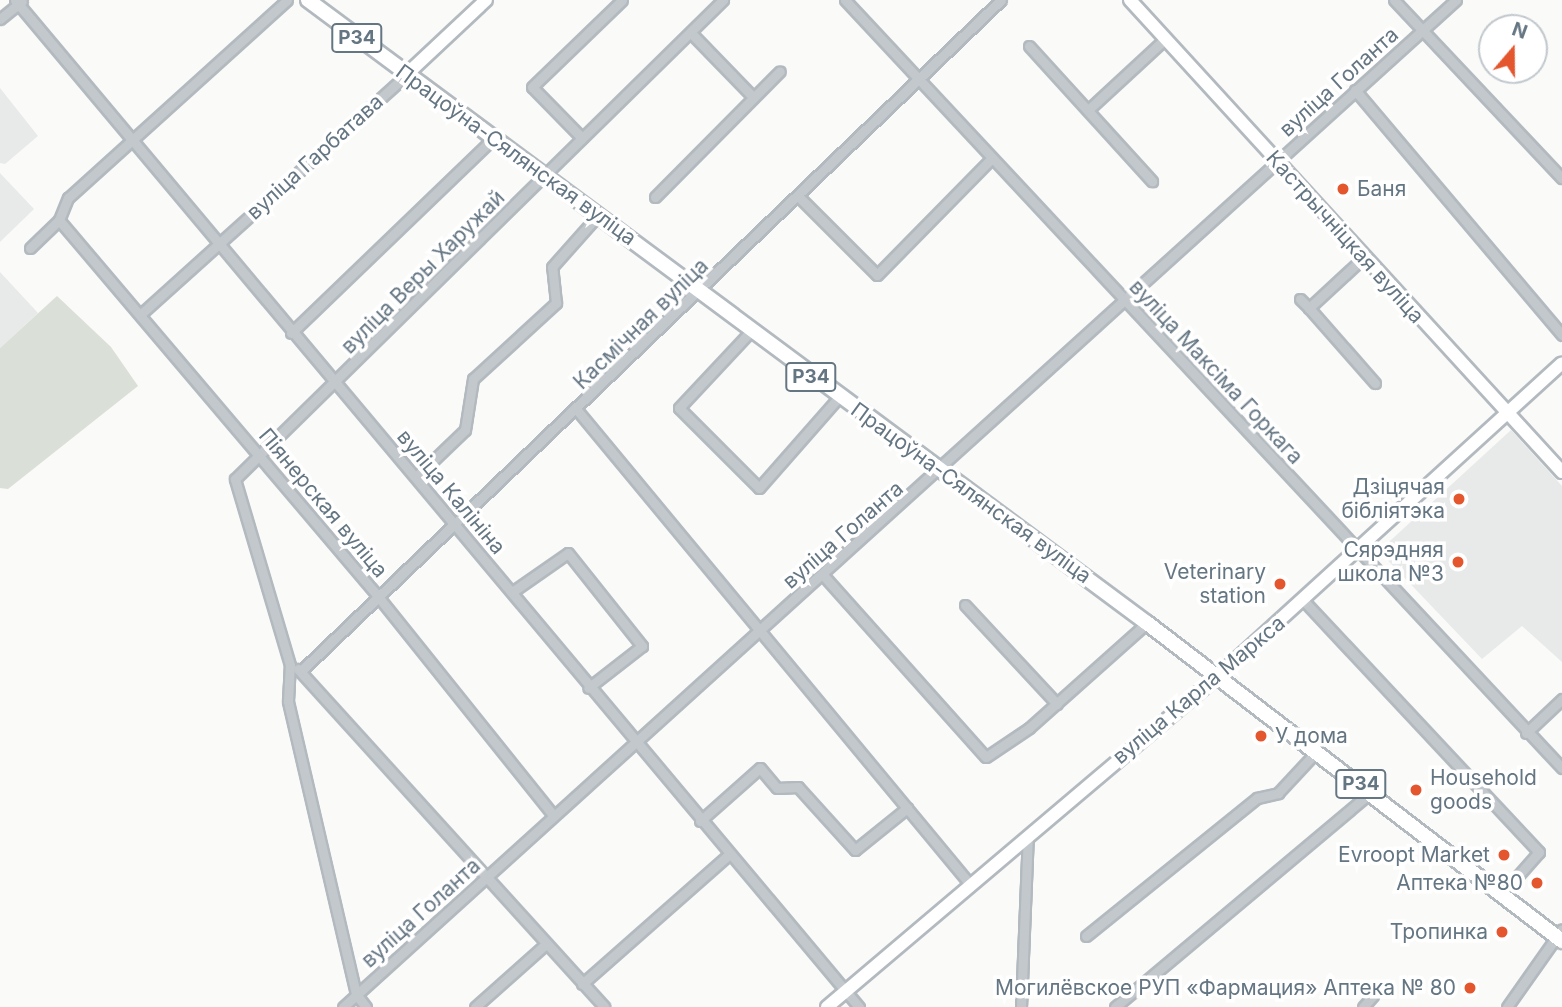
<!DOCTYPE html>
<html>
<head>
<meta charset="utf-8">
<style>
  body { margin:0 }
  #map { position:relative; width:1562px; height:1007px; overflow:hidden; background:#fafaf8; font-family:Inter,sans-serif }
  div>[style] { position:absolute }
  .built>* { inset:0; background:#e8e9e9 }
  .green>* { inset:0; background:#dadfd7 }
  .roads { filter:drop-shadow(2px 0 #b3babf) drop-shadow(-2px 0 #b3babf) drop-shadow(0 2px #b3babf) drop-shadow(0 -2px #b3babf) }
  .street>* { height:9px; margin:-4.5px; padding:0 4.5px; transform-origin:4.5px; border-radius:4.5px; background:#c3c8cc }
  .secondary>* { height:12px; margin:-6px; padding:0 6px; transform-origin:6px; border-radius:6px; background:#fff }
  .primary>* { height:14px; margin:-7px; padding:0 7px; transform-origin:7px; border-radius:7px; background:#fff }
  .dots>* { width:19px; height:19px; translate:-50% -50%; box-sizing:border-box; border:4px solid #fff; border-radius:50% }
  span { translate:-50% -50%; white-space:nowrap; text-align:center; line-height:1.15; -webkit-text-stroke:7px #fff; paint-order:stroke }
  .shield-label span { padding:2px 5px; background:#fff; border:2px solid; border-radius:5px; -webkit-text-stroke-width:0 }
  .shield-label { font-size:19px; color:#657683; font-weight:700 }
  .street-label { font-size:21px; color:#657683 }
  .poi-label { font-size:21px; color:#657683 }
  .left { translate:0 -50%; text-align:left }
  .right { translate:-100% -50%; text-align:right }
  .north { position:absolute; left:1478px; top:14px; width:70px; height:70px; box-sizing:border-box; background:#fff; border:2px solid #c1c8cd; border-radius:50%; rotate:20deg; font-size:19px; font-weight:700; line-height:28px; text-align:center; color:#657683 }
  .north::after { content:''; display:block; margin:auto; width:24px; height:32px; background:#e4572e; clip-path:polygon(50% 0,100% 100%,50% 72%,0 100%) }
</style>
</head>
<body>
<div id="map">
  <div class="built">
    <div style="clip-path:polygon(0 88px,38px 136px,5px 164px,0 163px)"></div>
    <div style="clip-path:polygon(0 173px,34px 209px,0 242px)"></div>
    <div style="clip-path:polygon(0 272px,38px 313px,0 348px)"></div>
    <div style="clip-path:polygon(1511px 430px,1562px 486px,1562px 662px,1522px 626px,1482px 659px,1379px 551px)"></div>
  </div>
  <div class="green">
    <div style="clip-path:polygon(57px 296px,111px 347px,138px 386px,8px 489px,0 488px,0 348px)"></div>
  </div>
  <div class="roads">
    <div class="street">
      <div style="left:15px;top:0;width:1314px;rotate:50.03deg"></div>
      <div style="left:845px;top:0;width:1051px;rotate:46.97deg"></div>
      <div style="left:1394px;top:0;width:245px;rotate:46.7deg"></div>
      <div style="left:0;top:19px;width:28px;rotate:-39deg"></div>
      <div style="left:691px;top:33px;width:89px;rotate:45.9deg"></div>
      <div style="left:1029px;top:46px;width:183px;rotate:47.7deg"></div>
      <div style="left:1355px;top:90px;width:321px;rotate:49.8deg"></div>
      <div style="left:1088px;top:110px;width:106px;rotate:-42.7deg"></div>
      <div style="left:582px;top:138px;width:71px;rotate:-134.4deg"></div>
      <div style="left:532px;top:87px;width:125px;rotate:-44deg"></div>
      <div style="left:655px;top:197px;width:177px;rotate:-45.2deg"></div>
      <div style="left:799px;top:197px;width:110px;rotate:45deg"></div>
      <div style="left:877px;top:275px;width:161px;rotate:-45.5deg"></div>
      <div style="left:59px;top:220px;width:497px;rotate:49.7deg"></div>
      <div style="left:380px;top:599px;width:277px;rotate:51.3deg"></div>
      <div style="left:30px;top:248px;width:40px;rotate:-44deg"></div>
      <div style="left:59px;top:220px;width:24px;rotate:-68deg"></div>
      <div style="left:68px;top:198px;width:295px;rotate:-42.1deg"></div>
      <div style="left:1363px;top:258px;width:74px;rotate:137.2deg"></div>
      <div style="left:1309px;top:308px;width:100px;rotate:48.7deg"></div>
      <div style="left:1300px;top:299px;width:13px;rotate:45deg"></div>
      <div style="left:142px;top:313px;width:357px;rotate:-42deg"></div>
      <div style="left:750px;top:332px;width:104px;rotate:133.1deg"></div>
      <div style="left:679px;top:408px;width:113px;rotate:45deg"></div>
      <div style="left:759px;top:488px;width:121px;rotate:-48.7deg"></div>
      <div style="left:291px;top:333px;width:283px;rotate:-43.9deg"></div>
      <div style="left:577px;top:410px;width:614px;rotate:50.35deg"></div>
      <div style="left:418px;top:475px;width:65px;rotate:-43.8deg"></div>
      <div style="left:465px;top:430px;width:52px;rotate:-81.1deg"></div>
      <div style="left:473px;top:379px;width:113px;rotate:-42.5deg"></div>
      <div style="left:556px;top:303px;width:36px;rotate:-96deg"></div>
      <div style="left:552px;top:267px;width:71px;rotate:-48.4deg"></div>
      <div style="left:823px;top:575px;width:244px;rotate:48.2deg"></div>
      <div style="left:986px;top:757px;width:52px;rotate:-34deg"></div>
      <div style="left:1029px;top:728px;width:158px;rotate:-41.7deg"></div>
      <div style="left:512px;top:592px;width:68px;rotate:-34.9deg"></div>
      <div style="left:568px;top:553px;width:119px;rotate:51.5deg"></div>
      <div style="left:642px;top:646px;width:68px;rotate:142.1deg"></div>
      <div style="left:1304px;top:601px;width:344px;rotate:46.9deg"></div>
      <div style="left:1539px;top:852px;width:57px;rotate:131.5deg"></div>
      <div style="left:965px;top:605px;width:135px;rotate:47.1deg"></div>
      <div style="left:298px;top:669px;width:456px;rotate:47.8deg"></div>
      <div style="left:302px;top:670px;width:968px;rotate:-43.79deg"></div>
      <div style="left:1526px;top:733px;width:50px;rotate:-43.4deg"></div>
      <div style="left:700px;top:821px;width:80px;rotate:-41.5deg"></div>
      <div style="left:760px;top:768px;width:26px;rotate:50deg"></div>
      <div style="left:777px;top:788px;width:21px;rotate:-3deg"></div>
      <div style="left:798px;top:787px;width:85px;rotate:47.9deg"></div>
      <div style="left:855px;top:850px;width:67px;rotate:-38.9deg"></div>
      <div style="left:1086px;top:936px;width:220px;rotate:-38.9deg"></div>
      <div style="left:1257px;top:798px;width:22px;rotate:-13deg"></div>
      <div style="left:1278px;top:793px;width:57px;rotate:-47.1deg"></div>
      <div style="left:582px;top:984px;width:193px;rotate:-41.4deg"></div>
      <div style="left:343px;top:1007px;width:1501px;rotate:-42.14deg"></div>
      <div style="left:366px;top:1007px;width:16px;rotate:-128deg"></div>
      <div style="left:356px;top:994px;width:301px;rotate:-103.1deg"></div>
      <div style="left:288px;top:701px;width:36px;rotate:-87deg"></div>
      <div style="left:290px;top:665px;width:194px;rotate:-106.5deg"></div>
      <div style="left:235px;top:479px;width:684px;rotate:-44.47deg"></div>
      <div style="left:475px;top:1007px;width:95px;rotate:-41.6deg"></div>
      <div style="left:1021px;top:1007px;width:171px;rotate:-87.7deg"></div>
      <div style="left:1115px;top:1007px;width:334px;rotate:-40deg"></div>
      <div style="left:1363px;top:1007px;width:15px;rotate:-48deg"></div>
      <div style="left:1507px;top:1007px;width:95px;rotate:-54.8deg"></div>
    </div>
    <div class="secondary">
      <div style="left:1130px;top:0;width:640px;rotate:47.53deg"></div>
      <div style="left:407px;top:74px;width:108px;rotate:-43.1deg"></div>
      <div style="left:827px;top:1007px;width:511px;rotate:-40.24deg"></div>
      <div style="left:1217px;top:677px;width:466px;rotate:-42.3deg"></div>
    </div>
    <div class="primary">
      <div style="left:308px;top:0;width:1045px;rotate:36.6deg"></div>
      <div style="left:1147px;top:623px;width:523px;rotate:37.46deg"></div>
    </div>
  </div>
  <div class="dots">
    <div style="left:1343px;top:189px;background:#e4572e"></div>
    <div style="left:1459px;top:499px;background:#e4572e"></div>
    <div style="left:1458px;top:562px;background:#e4572e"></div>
    <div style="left:1280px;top:584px;background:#e4572e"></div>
    <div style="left:1261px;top:736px;background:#e4572e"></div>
    <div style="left:1416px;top:790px;background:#e4572e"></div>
    <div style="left:1504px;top:855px;background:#e4572e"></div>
    <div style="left:1537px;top:883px;background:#e4572e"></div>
    <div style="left:1502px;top:932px;background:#e4572e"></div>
    <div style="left:1470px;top:988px;background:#e4572e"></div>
  </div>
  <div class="shield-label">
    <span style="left:357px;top:38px">Р34</span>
    <span style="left:811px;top:377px">Р34</span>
    <span style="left:1361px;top:784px">Р34</span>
  </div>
  <div class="street-label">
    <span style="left:1339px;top:82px;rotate:-42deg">вуліца Голанта</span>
    <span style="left:516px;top:155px;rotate:36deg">Працоўна-Сялянская вуліца</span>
    <span style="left:315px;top:157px;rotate:-42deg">вуліца Гарбатава</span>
    <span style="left:1345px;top:237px;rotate:48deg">Кастрычніцкая вуліца</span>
    <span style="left:423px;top:272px;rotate:-45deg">вуліца Веры Харужай</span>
    <span style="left:641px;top:324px;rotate:-44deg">Касмічная вуліца</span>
    <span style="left:1216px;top:372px;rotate:47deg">вуліца Максіма Горкага</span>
    <span style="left:451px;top:492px;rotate:50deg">вуліца Калініна</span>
    <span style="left:971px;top:493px;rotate:36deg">Працоўна-Сялянская вуліца</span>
    <span style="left:323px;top:503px;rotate:50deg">Піянерская вуліца</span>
    <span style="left:843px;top:535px;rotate:-41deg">вуліца Голанта</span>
    <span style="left:1199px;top:690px;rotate:-40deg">вуліца Карла Маркса</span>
    <span style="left:421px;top:913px;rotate:-42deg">вуліца Голанта</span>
  </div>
  <div class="poi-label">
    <span class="left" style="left:1357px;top:189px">Баня</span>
    <span class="right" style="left:1445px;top:499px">Дзіцячая<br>бібліятэка</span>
    <span class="right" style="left:1444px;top:562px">Сярэдняя<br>школа №3</span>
    <span class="right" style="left:1266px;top:584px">Veterinary<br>station</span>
    <span class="left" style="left:1275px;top:736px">У дома</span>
    <span class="left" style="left:1430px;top:790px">Household<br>goods</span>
    <span class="right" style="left:1490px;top:855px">Evroopt Market</span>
    <span class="right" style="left:1523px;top:883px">Аптека №80</span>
    <span class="right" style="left:1488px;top:932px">Тропинка</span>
    <span class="right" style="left:1456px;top:988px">Могилёвское РУП «Фармация» Аптека № 80</span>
  </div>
  <div class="north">N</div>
</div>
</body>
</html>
